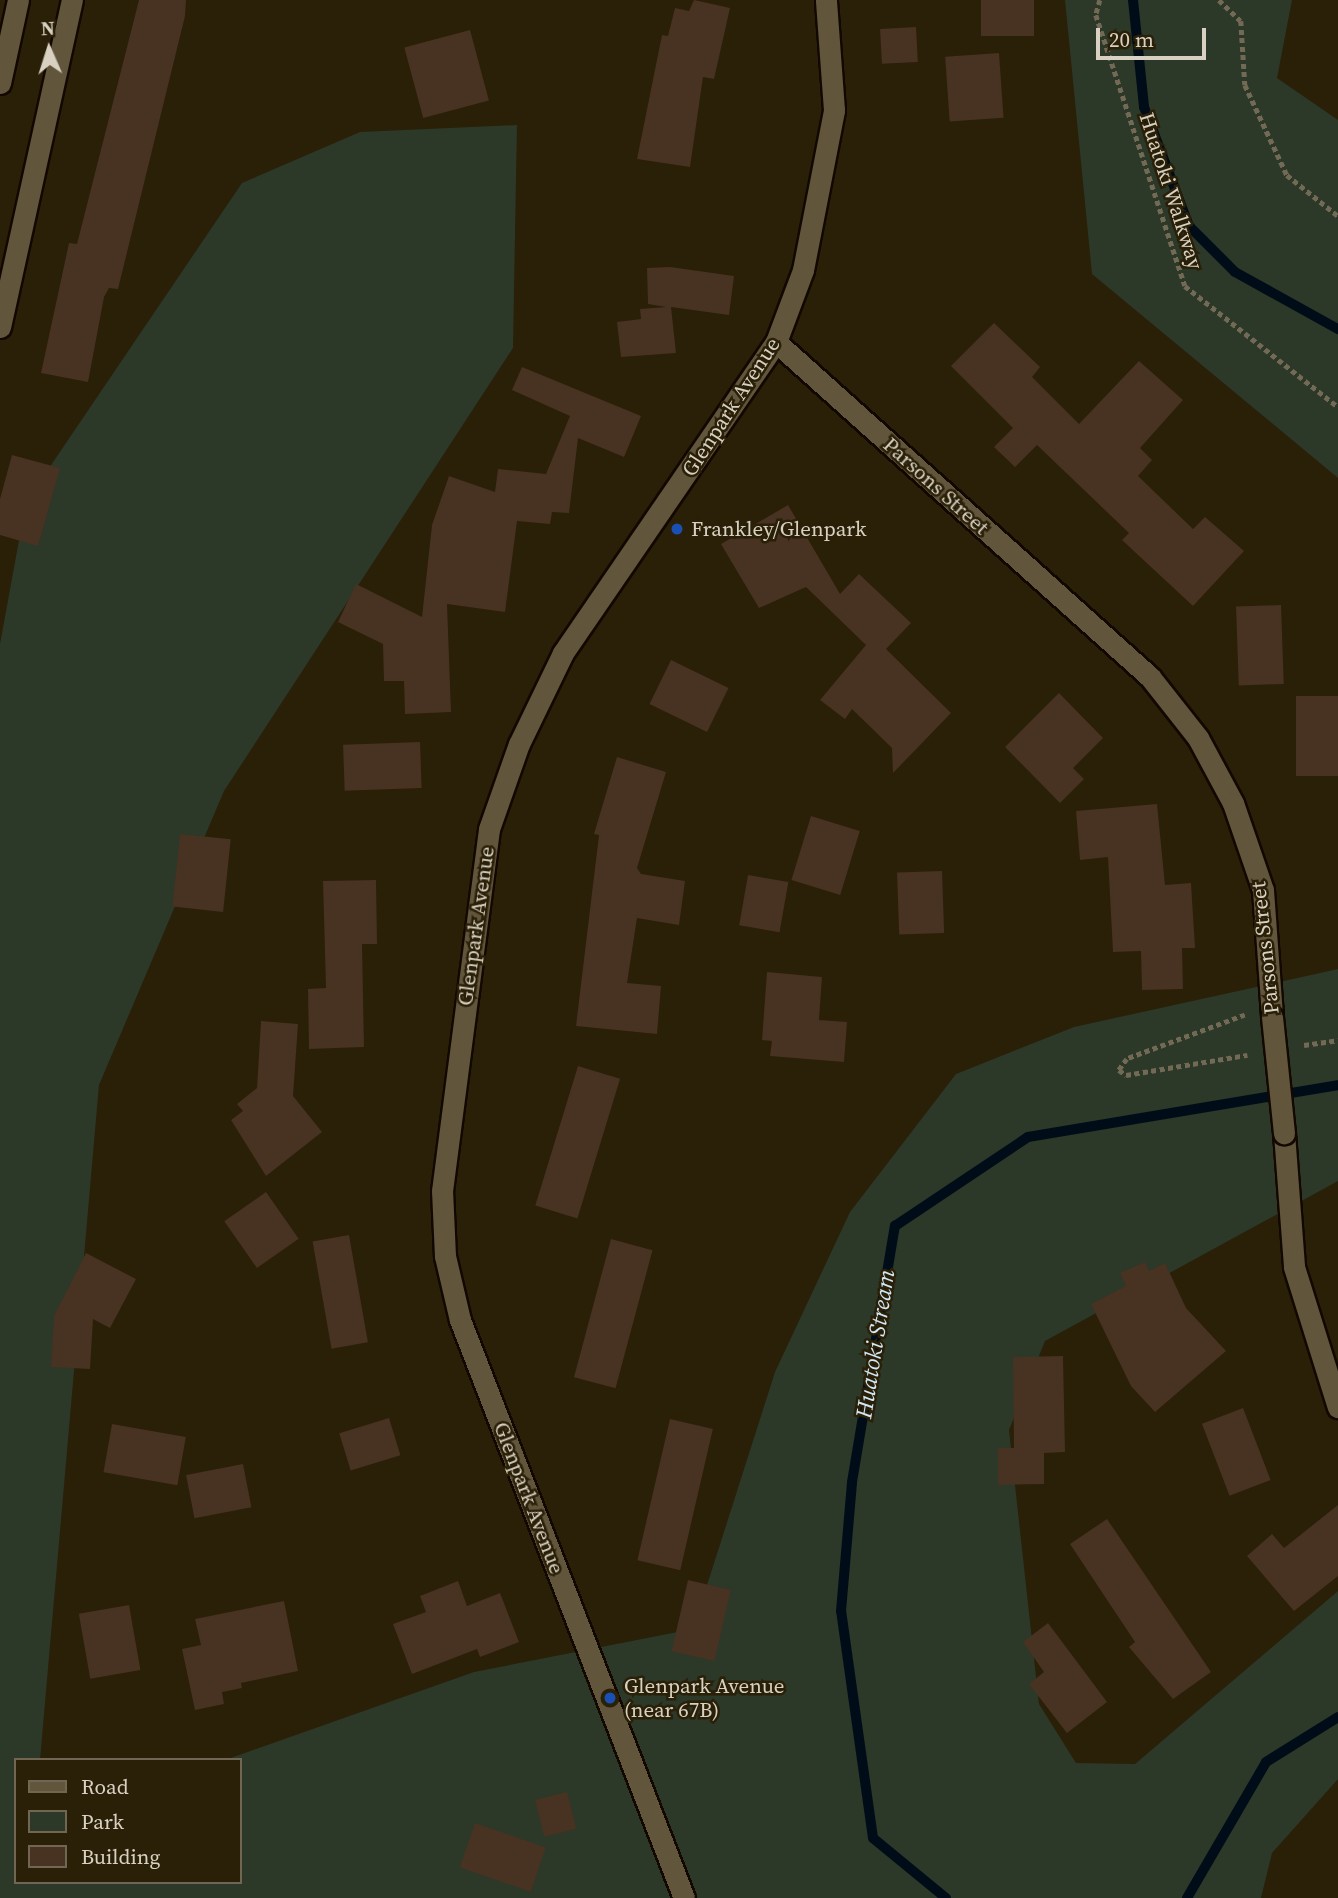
<!DOCTYPE html>
<html>
<head>
<meta charset="utf-8">
<style>
  body { margin:0 }
  #map { position:relative; width:1338px; height:1898px; overflow:hidden; background:#2a1f07; font-family:"Source Serif 4",serif }
  div>[style] { position:absolute }
  .green>* { inset:0; background:#2c3828 }
  .stream>* { height:10px; margin:-5px; padding:0 5px; transform-origin:5px; border-radius:5px; background:#000d19 }
  .building>* { inset:0; background:#483221; transform-origin:0 0 }
  .path>* { height:4.5px; margin-top:-2.25px; transform-origin:0; background:repeating-linear-gradient(90deg,#736a56 0 5px,transparent 0 8.5px) }
  .roads { filter:drop-shadow(2px 0 #130800) drop-shadow(-2px 0 #130800) drop-shadow(0 2px #130800) drop-shadow(0 -2px #130800) }
  .minor>* { height:21px; margin:-10.5px; padding:0 10.5px; transform-origin:10.5px; border-radius:10.5px; background:#61553c }
  .bridges { filter:drop-shadow(2px 0 #130800) drop-shadow(-2px 0 #130800) drop-shadow(0 2px #130800) drop-shadow(0 -2px #130800) }
  .minor-bridge>* { height:21px; margin:-10.5px; padding:0 10.5px; transform-origin:10.5px; border-radius:10.5px; background:#61553c }
  .dots>* { width:19px; height:19px; translate:-50% -50%; box-sizing:border-box; border:4px solid #2a1f07; border-radius:50% }
  span { translate:-50% -50%; white-space:nowrap; text-align:center; line-height:1.15; -webkit-text-stroke:5px #2a1f07; paint-order:stroke }
  .street-label { font-size:21px; color:#d8d1c2 }
  .poi-label { font-size:21px; color:#d8d1c2 }
  .left { translate:0 -50%; text-align:left }
  .water-label { font-size:23px; color:#d1e8f6; font-style:italic }
  .legend { position:absolute; left:14px; top:1758px; width:228px; height:126px; box-sizing:border-box; background:#2a1f07; border:2px solid #706652; margin:0; padding:9px 12px; list-style:none; font-size:21px; color:#d8d1c2 }
  .legend li { display:flex; align-items:center; gap:14px; height:35px }
  .legend b { width:35px; border:2px solid #706652 }
  .north { position:absolute; left:14px; top:14px; width:70px; height:70px; -webkit-text-stroke:5px #2a1f07; paint-order:stroke; rotate:357deg; font-size:19px; font-weight:700; line-height:28px; text-align:center; color:#d8d1c2 }
  .north::after { content:''; display:block; margin:auto; width:24px; height:32px; background:#d8d1c2; clip-path:polygon(50% 0,100% 100%,50% 72%,0 100%) }
  .scale { position:absolute; left:1096px; top:28px; width:110px; height:32px; box-sizing:border-box; border:4px solid #d8d1c2; border-top:0; padding-left:9px; font-size:21px; line-height:24px; white-space:nowrap; color:#d8d1c2; -webkit-text-stroke:5px #2a1f07; paint-order:stroke }
</style>
</head>
<body>
<div id="map">
  <div class="green">
    <div style="clip-path:polygon(1065px 0,1292px 0,1277px 78px,1338px 120px,1338px 478px,1092px 274px)"></div>
    <div style="clip-path:polygon(517px 125px,513px 348px,224px 791px,99px 1085px,40px 1760px,16px 1760px,16px 1882px,240px 1882px,240px 1760px,225px 1760px,474px 1672px,693px 1629px,775px 1372px,850px 1212px,956px 1074px,1074px 1027px,1338px 969px,1338px 1181px,1045px 1341px,1009px 1430px,1039px 1704px,1076px 1763px,1135px 1764px,1338px 1591px,1338px 1779px,1272px 1853px,1261px 1898px,0 1898px,0 644px,26px 502px,242px 183px,360px 132px)"></div>
  </div>
  <div class="stream">
    <div style="left:1133px;top:0;width:108px;rotate:84.1deg"></div>
    <div style="left:1144px;top:107px;width:127px;rotate:69.3deg"></div>
    <div style="left:1189px;top:226px;width:65px;rotate:45deg"></div>
    <div style="left:1235px;top:272px;width:118px;rotate:29deg"></div>
    <div style="left:946px;top:1898px;width:94px;rotate:-140.6deg"></div>
    <div style="left:873px;top:1838px;width:229px;rotate:-98deg"></div>
    <div style="left:841px;top:1611px;width:129px;rotate:-85.1deg"></div>
    <div style="left:852px;top:1482px;width:260px;rotate:-80.5deg"></div>
    <div style="left:895px;top:1226px;width:160px;rotate:-33.8deg"></div>
    <div style="left:1028px;top:1137px;width:314px;rotate:-9.5deg"></div>
    <div style="left:1187px;top:1898px;width:157px;rotate:-59.8deg"></div>
    <div style="left:1266px;top:1762px;width:85px;rotate:-32deg"></div>
  </div>
  <div class="building">
    <div style="clip-path:polygon(139px 0,186px 0,185px 16px,118px 289px,109px 288px,104px 297px,88px 382px,41px 373px,69px 243px,77px 244px)"></div>
    <div style="clip-path:polygon(694px 0,730px 8px,714px 79px,703px 77px,690px 167px,637px 159px,662px 35px,668px 36px,675px 8px,689px 11px)"></div>
    <div style="left:981px;top:0;width:53px;height:36px"></div>
    <div style="left:916px;top:27px;width:35px;height:36px;rotate:87deg"></div>
    <div style="left:470px;top:30px;width:73px;height:68px;rotate:75deg"></div>
    <div style="left:999px;top:53px;width:65px;height:54px;rotate:86deg"></div>
    <div style="clip-path:polygon(670px 267px,734px 276px,729px 315px,671px 307px,676px 353px,621px 357px,617px 322px,641px 319px,640px 309px,666px 307px,648px 304px,647px 268px)"></div>
    <div style="clip-path:polygon(994px 323px,1040px 367px,1032px 377px,1079px 424px,1139px 361px,1183px 400px,1140px 448px,1152px 460px,1138px 476px,1193px 529px,1205px 517px,1244px 551px,1193px 606px,1122px 540px,1129px 533px,1037px 445px,1015px 467px,994px 447px,1013px 428px,951px 366px)"></div>
    <div style="clip-path:polygon(522px 367px,641px 416px,624px 457px,578px 438px,569px 513px,552px 512px,550px 524px,517px 521px,505px 612px,447px 604px,451px 712px,405px 714px,404px 681px,384px 681px,383px 644px,338px 622px,356px 584px,422px 617px,432px 525px,449px 476px,495px 492px,498px 469px,546px 474px,570px 416px,512px 390px)"></div>
    <div style="clip-path:polygon(12px 455px,60px 468px,38px 546px,0 535px,0 499px)"></div>
    <div style="clip-path:polygon(788px 505px,840px 594px,859px 574px,911px 623px,886px 649px,951px 713px,893px 773px,892px 748px,852px 709px,845px 719px,820px 700px,866px 645px,806px 587px,759px 608px,721px 544px)"></div>
    <div style="left:1281px;top:605px;width:79px;height:45px;rotate:88deg"></div>
    <div style="left:671px;top:660px;width:64px;height:49px;rotate:26deg"></div>
    <div style="clip-path:polygon(1059px 693px,1103px 738px,1073px 768px,1084px 779px,1060px 803px,1005px 747px)"></div>
    <div style="left:1338px;top:696px;width:80px;height:42px;rotate:90deg"></div>
    <div style="left:420px;top:742px;width:46px;height:77px;rotate:88deg"></div>
    <div style="clip-path:polygon(617px 757px,666px 772px,637px 868px,641px 874px,685px 881px,679px 925px,637px 918px,627px 983px,661px 986px,657px 1034px,576px 1026px,599px 835px,594px 834px)"></div>
    <div style="clip-path:polygon(1157px 804px,1165px 885px,1191px 883px,1195px 948px,1182px 948px,1183px 989px,1142px 990px,1141px 951px,1113px 952px,1108px 857px,1080px 860px,1076px 811px)"></div>
    <div style="left:811px;top:816px;width:51px;height:67px;rotate:17deg"></div>
    <div style="left:180px;top:834px;width:51px;height:73px;rotate:6deg"></div>
    <div style="left:942px;top:871px;width:62px;height:45px;rotate:88deg"></div>
    <div style="left:748px;top:875px;width:41px;height:51px;rotate:10deg"></div>
    <div style="clip-path:polygon(376px 880px,377px 944px,362px 944px,364px 1047px,309px 1049px,308px 989px,326px 988px,323px 881px)"></div>
    <div style="clip-path:polygon(767px 972px,822px 977px,819px 1020px,847px 1022px,844px 1062px,770px 1056px,772px 1041px,762px 1040px)"></div>
    <div style="clip-path:polygon(261px 1021px,298px 1024px,293px 1096px,322px 1132px,266px 1176px,231px 1120px,243px 1111px,237px 1104px,257px 1088px)"></div>
    <div style="left:578px;top:1066px;width:44px;height:146px;rotate:17deg"></div>
    <div style="left:266px;top:1192px;width:57px;height:51px;rotate:55deg"></div>
    <div style="left:349px;top:1235px;width:109px;height:37px;rotate:80deg"></div>
    <div style="left:611px;top:1239px;width:43px;height:143px;rotate:15deg"></div>
    <div style="clip-path:polygon(86px 1253px,136px 1279px,110px 1328px,93px 1319px,90px 1369px,51px 1367px,54px 1316px)"></div>
    <div style="clip-path:polygon(1145px 1262px,1149px 1271px,1165px 1263px,1186px 1308px,1226px 1351px,1155px 1412px,1131px 1386px,1091px 1304px,1126px 1286px,1120px 1273px)"></div>
    <div style="clip-path:polygon(1063px 1356px,1065px 1452px,1044px 1453px,1044px 1484px,998px 1485px,998px 1448px,1014px 1448px,1013px 1357px)"></div>
    <div style="left:1243px;top:1408px;width:77px;height:44px;rotate:69deg"></div>
    <div style="left:389px;top:1418px;width:39px;height:52px;rotate:73deg"></div>
    <div style="left:670px;top:1419px;width:44px;height:145px;rotate:13deg"></div>
    <div style="left:112px;top:1424px;width:75px;height:49px;rotate:10deg"></div>
    <div style="left:243px;top:1464px;width:44px;height:58px;rotate:79deg"></div>
    <div style="clip-path:polygon(1338px 1505px,1338px 1576px,1294px 1611px,1247px 1556px,1272px 1534px,1284px 1548px)"></div>
    <div style="clip-path:polygon(1107px 1519px,1211px 1672px,1173px 1699px,1129px 1647px,1135px 1642px,1070px 1544px)"></div>
    <div style="left:688px;top:1580px;width:44px;height:73px;rotate:13deg"></div>
    <div style="clip-path:polygon(458px 1581px,467px 1606px,500px 1593px,519px 1642px,480px 1657px,477px 1649px,412px 1674px,393px 1624px,426px 1612px,420px 1596px)"></div>
    <div style="clip-path:polygon(284px 1601px,298px 1671px,241px 1683px,242px 1688px,222px 1692px,224px 1704px,195px 1710px,182px 1649px,201px 1645px,195px 1619px)"></div>
    <div style="left:129px;top:1605px;width:66px;height:51px;rotate:80deg"></div>
    <div style="clip-path:polygon(1048px 1623px,1107px 1702px,1067px 1733px,1029px 1684px,1044px 1672px,1023px 1642px)"></div>
    <div style="left:567px;top:1792px;width:38px;height:33px;rotate:76deg"></div>
    <div style="left:475px;top:1823px;width:75px;height:47px;rotate:19deg"></div>
  </div>
  <div class="path">
    <div style="left:1100px;top:0;width:16px;rotate:105deg"></div>
    <div style="left:1096px;top:15px;width:285px;rotate:71.8deg"></div>
    <div style="left:1185px;top:286px;width:195px;rotate:38.3deg"></div>
    <div style="left:1219px;top:0;width:30px;rotate:44deg"></div>
    <div style="left:1241px;top:21px;width:64px;rotate:86.4deg"></div>
    <div style="left:1245px;top:85px;width:99px;rotate:65deg"></div>
    <div style="left:1287px;top:175px;width:65px;rotate:38.8deg"></div>
    <div style="left:1245px;top:1015px;width:126px;rotate:159.6deg"></div>
    <div style="left:1127px;top:1059px;width:14px;rotate:126deg"></div>
    <div style="left:1119px;top:1070px;width:9px;rotate:36deg"></div>
    <div style="left:1126px;top:1075px;width:123px;rotate:-9.4deg"></div>
    <div style="left:1304px;top:1045px;width:34px;rotate:-8deg"></div>
  </div>
  <div class="roads">
    <div class="minor">
      <div style="left:0;top:83px;width:85px;rotate:-77.8deg"></div>
      <div style="left:0;top:327px;width:335px;rotate:-77.6deg"></div>
      <div style="left:776px;top:342px;width:502px;rotate:41.85deg"></div>
      <div style="left:1150px;top:677px;width:78px;rotate:51.8deg"></div>
      <div style="left:1198px;top:738px;width:74px;rotate:61.7deg"></div>
      <div style="left:1233px;top:803px;width:92px;rotate:71deg"></div>
      <div style="left:1263px;top:890px;width:127px;rotate:85.9deg"></div>
      <div style="left:1284px;top:1133px;width:134px;rotate:85.7deg"></div>
      <div style="left:1294px;top:1267px;width:147px;rotate:72.6deg"></div>
      <div style="left:684px;top:1898px;width:620px;rotate:-111.18deg"></div>
      <div style="left:460px;top:1320px;width:66px;rotate:-103.2deg"></div>
      <div style="left:445px;top:1256px;width:65px;rotate:-92.6deg"></div>
      <div style="left:442px;top:1191px;width:365px;rotate:-82.6deg"></div>
      <div style="left:489px;top:829px;width:90px;rotate:-70.6deg"></div>
      <div style="left:519px;top:744px;width:101px;rotate:-64.2deg"></div>
      <div style="left:563px;top:653px;width:377px;rotate:-55.6deg"></div>
      <div style="left:776px;top:342px;width:77px;rotate:-69.4deg"></div>
      <div style="left:803px;top:270px;width:163px;rotate:-79deg"></div>
      <div style="left:834px;top:110px;width:110px;rotate:-94.2deg"></div>
    </div>
  </div>
  <div class="bridges">
    <div class="minor-bridge">
      <div style="left:1272px;top:1017px;width:117px;rotate:84.1deg"></div>
    </div>
  </div>
  <div class="dots">
    <div style="left:677px;top:529px;background:#1a4fb4"></div>
    <div style="left:610px;top:1698px;background:#1a4fb4"></div>
  </div>
  <div class="street-label">
    <span style="left:1171px;top:191px;rotate:72deg">Huatoki Walkway</span>
    <span style="left:731px;top:407px;rotate:-57deg">Glenpark Avenue</span>
    <span style="left:936px;top:486px;rotate:42deg">Parsons Street</span>
    <span style="left:476px;top:926px;rotate:-82deg">Glenpark Avenue</span>
    <span style="left:1265px;top:948px;rotate:-96deg">Parsons Street</span>
    <span style="left:529px;top:1498px;rotate:69deg">Glenpark Avenue</span>
  </div>
  <div class="poi-label">
    <span class="left" style="left:691px;top:529px">Frankley/Glenpark</span>
    <span class="left" style="left:624px;top:1698px">Glenpark Avenue<br>(near 67B)</span>
  </div>
  <div class="water-label">
    <span style="left:875px;top:1344px;rotate:-81deg">Huatoki Stream</span>
  </div>
  <ul class="legend">
  <li><b style="height:9px;background:#61553c"></b>Road</li>
  <li><b style="height:19px;background:#2c3828"></b>Park</li>
  <li><b style="height:19px;background:#483221"></b>Building</li>
  </ul>
  <div class="north">N</div>
  <div class="scale">20 m</div>
</div>
</body>
</html>
